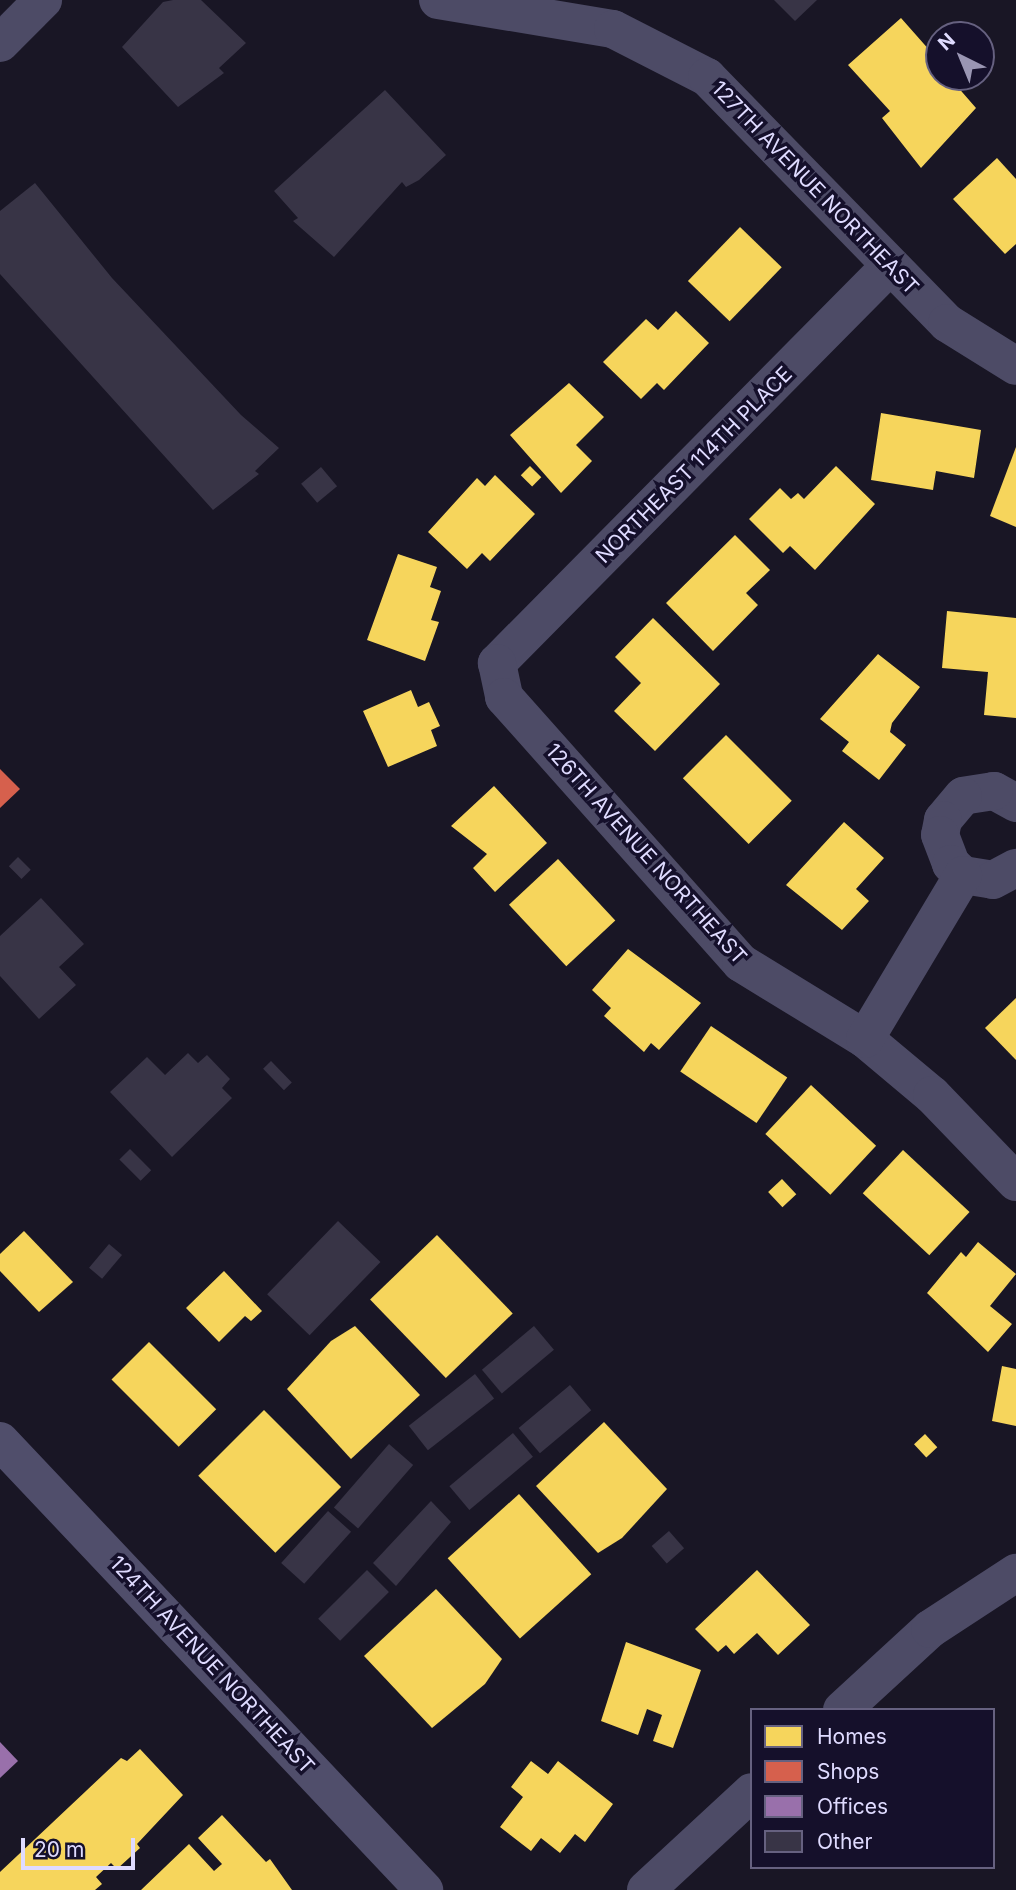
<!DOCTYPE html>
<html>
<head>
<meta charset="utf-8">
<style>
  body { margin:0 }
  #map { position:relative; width:1016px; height:1890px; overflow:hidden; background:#191625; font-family:Inter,sans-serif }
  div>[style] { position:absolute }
  .homes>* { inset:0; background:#f6d55c; transform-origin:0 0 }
  .shops>* { inset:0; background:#d6604d }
  .offices>* { inset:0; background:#9970ab }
  .building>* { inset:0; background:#383446; transform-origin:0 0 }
  .minor>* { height:38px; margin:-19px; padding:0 19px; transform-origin:19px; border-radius:19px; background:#4d4b66 }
  .secondary>* { height:38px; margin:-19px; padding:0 19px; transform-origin:19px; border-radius:19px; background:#504e6b }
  span { translate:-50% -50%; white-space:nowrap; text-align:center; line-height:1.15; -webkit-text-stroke:7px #15102b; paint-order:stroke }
  .street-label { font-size:21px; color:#dfdbff }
  .legend { position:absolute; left:750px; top:1708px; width:245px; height:161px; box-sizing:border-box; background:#15102b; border:2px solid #666180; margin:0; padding:9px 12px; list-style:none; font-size:21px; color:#dfdbff }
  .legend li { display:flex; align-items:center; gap:14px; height:35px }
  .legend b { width:35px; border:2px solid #666180 }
  .north { position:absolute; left:925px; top:21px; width:70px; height:70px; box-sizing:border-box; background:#15102b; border:2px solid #666180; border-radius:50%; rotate:317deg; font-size:19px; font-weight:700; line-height:28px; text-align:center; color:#dfdbff }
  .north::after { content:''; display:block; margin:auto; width:24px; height:32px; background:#9a96b3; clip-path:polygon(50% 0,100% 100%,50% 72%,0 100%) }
  .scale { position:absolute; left:21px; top:1838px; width:114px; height:32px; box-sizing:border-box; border:4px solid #dfdbff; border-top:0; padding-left:9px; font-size:21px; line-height:24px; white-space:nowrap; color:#dfdbff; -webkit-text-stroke:5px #15102b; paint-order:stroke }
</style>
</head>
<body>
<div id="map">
  <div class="homes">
    <div style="clip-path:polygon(901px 18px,939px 61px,939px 77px,949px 77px,976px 108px,921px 168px,882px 118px,890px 111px,848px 65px)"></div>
    <div style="clip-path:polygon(997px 158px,1016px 179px,1016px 244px,1005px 254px,953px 199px)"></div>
    <div style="left:740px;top:227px;width:58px;height:75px;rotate:44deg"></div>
    <div style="clip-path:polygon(676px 311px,709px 343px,664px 390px,657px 383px,641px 399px,603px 362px,646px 319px,658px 330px)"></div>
    <div style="clip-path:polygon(569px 383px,604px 417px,576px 445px,592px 461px,561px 493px,510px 435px)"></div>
    <div style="clip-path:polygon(881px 413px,981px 430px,974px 478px,936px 471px,933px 490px,871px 480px)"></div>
    <div style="clip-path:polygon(1016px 447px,1016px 527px,990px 516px)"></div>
    <div style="left:530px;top:466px;width:16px;height:13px;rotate:45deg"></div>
    <div style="clip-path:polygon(836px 466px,875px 504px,815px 570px,790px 546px,783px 553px,749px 519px,780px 488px,791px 499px,798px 493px,804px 499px)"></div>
    <div style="clip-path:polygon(495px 475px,535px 514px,490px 561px,482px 553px,467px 569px,428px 532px,477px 478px,485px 486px)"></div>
    <div style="clip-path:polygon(735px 535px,770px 570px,746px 593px,758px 605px,713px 651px,666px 603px)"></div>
    <div style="clip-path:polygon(398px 554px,437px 567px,430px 587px,441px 591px,431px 620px,439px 622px,425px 661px,367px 640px)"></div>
    <div style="clip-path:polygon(947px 611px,1016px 618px,1016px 718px,984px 715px,988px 672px,942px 668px)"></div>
    <div style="clip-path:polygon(653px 618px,720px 684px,655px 751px,614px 711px,641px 683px,615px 657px)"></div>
    <div style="clip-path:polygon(878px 654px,920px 687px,892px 723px,890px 732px,906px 745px,879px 780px,842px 751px,849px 742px,820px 719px)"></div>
    <div style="clip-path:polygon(411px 690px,418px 707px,429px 702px,440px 726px,431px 730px,437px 746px,388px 767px,363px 711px)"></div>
    <div style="left:726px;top:735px;width:93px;height:61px;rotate:45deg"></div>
    <div style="clip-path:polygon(494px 786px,547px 843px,495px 892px,473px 868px,487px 854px,451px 826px)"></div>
    <div style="clip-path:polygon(844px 822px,884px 858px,856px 889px,869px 901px,842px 930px,786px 885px)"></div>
    <div style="left:558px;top:859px;width:84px;height:67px;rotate:47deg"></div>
    <div style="clip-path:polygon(628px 949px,701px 1003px,659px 1050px,651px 1043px,644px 1052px,604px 1016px,611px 1008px,592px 990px)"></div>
    <div style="clip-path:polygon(1016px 998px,1016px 1060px,985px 1028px)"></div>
    <div style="left:711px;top:1026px;width:92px;height:55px;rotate:34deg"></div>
    <div style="left:811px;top:1085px;width:89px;height:67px;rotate:43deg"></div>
    <div style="left:903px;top:1150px;width:91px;height:59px;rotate:43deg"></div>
    <div style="left:782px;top:1179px;width:21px;height:19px;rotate:47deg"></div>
    <div style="clip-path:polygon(24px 1231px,73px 1282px,39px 1312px,0 1271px,0 1254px)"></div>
    <div style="left:437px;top:1235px;width:109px;height:93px;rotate:46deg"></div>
    <div style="clip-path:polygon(978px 1242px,1016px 1274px,990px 1306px,1012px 1324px,988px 1352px,927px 1293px,961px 1252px,966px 1257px)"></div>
    <div style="clip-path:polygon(224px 1271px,262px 1311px,251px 1321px,245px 1316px,219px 1342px,186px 1308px)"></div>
    <div style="clip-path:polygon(355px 1326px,420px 1395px,351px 1459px,287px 1389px,331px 1341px)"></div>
    <div style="left:149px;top:1342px;width:95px;height:53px;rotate:45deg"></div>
    <div style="clip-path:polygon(1002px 1366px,1016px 1369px,1016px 1426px,992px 1421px)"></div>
    <div style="left:264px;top:1410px;width:109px;height:93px;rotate:45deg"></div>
    <div style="clip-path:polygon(604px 1422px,667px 1489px,622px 1538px,598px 1553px,536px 1486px)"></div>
    <div style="left:925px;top:1434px;width:18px;height:15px;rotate:47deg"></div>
    <div style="left:519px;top:1494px;width:108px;height:96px;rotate:48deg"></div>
    <div style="clip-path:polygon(757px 1570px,810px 1625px,778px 1655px,757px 1633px,734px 1654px,726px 1645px,718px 1652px,695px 1629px)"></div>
    <div style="clip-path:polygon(436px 1589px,502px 1659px,485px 1684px,432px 1728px,364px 1656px)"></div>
    <div style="clip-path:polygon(626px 1642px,701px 1670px,673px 1748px,653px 1741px,662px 1715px,647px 1709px,638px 1735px,601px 1721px)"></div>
    <div style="clip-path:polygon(140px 1749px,183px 1795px,137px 1844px,140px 1848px,117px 1869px,111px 1863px,96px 1877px,102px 1884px,95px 1890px,0 1890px,0 1872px,121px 1758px,127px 1761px)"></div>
    <div style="clip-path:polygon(531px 1761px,548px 1774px,558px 1761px,613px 1804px,585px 1842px,575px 1834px,560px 1853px,541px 1838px,531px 1851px,500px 1827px,523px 1797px,511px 1787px)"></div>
    <div style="clip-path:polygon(222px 1815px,266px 1862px,270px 1859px,292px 1890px,141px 1890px,189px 1844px,214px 1871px,222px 1864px,198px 1838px)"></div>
  </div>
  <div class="shops">
    <div style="clip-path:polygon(0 769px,20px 789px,0 808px)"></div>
  </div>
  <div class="offices">
    <div style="clip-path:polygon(0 1742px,18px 1761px,0 1778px)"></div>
  </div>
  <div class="building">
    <div style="clip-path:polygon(173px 0,201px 0,246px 43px,219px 68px,224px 73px,178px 107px,122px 47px,163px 2px)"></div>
    <div style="clip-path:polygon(774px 0,817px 0,795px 21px)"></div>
    <div style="clip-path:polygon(385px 90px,446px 155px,419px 180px,406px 187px,402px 182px,334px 257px,293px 221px,298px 218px,274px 191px)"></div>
    <div style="clip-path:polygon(35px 183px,112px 278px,241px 415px,279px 448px,255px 471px,259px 474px,213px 510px,0 274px,0 211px)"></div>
    <div style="left:321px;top:467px;width:25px;height:26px;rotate:50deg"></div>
    <div style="left:18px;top:857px;width:18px;height:13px;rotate:45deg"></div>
    <div style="clip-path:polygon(41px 898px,84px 944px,59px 967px,76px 985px,39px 1019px,0 976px,0 936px)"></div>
    <div style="clip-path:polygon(188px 1053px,198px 1063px,207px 1055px,230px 1079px,222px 1088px,232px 1098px,172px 1157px,110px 1092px,147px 1057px,165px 1075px)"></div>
    <div style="left:271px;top:1061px;width:30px;height:11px;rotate:46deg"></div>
    <div style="left:130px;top:1149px;width:30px;height:15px;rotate:45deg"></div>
    <div style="left:338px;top:1221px;width:59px;height:102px;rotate:44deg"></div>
    <div style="left:109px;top:1244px;width:17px;height:31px;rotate:40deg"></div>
    <div style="left:534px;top:1326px;width:31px;height:68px;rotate:50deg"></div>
    <div style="left:475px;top:1374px;width:31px;height:84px;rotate:52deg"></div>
    <div style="left:570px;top:1385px;width:33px;height:67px;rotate:50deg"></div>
    <div style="left:513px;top:1433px;width:31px;height:83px;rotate:50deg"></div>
    <div style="left:389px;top:1444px;width:32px;height:84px;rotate:41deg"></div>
    <div style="clip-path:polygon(431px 1501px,451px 1522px,396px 1586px,373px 1563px)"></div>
    <div style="left:328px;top:1511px;width:31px;height:70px;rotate:42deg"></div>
    <div style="left:669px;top:1531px;width:23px;height:23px;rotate:49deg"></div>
    <div style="left:367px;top:1570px;width:31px;height:69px;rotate:45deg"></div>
  </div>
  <div class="minor">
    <div style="left:438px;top:0;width:177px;rotate:9.4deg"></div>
    <div style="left:613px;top:29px;width:106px;rotate:27.1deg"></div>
    <div style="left:707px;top:77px;width:344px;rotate:45.7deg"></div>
    <div style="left:947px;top:323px;width:81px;rotate:31.9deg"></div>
    <div style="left:0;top:43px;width:61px;rotate:-45deg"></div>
    <div style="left:890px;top:266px;width:559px;rotate:134.71deg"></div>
    <div style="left:497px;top:663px;width:35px;rotate:78deg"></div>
    <div style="left:504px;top:697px;width:356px;rotate:48.3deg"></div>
    <div style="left:741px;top:963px;width:145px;rotate:31.5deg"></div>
    <div style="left:865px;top:1039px;width:87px;rotate:39.9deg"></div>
    <div style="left:932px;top:1095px;width:121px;rotate:46deg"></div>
    <div style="left:1016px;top:803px;width:25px;rotate:-151deg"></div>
    <div style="left:994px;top:791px;width:31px;rotate:171deg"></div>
    <div style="left:963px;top:796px;width:31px;rotate:130deg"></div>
    <div style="left:943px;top:820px;width:15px;rotate:101deg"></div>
    <div style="left:940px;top:835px;width:31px;rotate:69deg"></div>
    <div style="left:951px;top:864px;width:16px;rotate:43deg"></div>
    <div style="left:963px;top:875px;width:30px;rotate:9deg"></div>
    <div style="left:993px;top:880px;width:26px;rotate:-28deg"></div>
    <div style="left:865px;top:1039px;width:191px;rotate:-59.1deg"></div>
    <div style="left:842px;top:1710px;width:120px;rotate:-42.6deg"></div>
    <div style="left:930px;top:1629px;width:103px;rotate:-33.1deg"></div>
    <div style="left:646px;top:1890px;width:144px;rotate:-42.8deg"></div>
  </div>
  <div class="secondary">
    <div style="left:0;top:1441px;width:618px;rotate:46.64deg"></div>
  </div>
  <div class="street-label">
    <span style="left:815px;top:188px;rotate:46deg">127TH AVENUE NORTHEAST</span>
    <span style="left:694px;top:465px;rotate:-45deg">NORTHEAST 114TH PLACE</span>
    <span style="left:646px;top:854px;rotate:48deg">126TH AVENUE NORTHEAST</span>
    <span style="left:212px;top:1665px;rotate:47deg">124TH AVENUE NORTHEAST</span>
  </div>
  <ul class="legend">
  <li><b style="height:19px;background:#f6d55c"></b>Homes</li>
  <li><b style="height:19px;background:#d6604d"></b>Shops</li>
  <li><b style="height:19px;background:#9970ab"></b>Offices</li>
  <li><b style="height:19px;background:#383446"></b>Other</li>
  </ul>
  <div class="north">N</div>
  <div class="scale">20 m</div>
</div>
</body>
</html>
